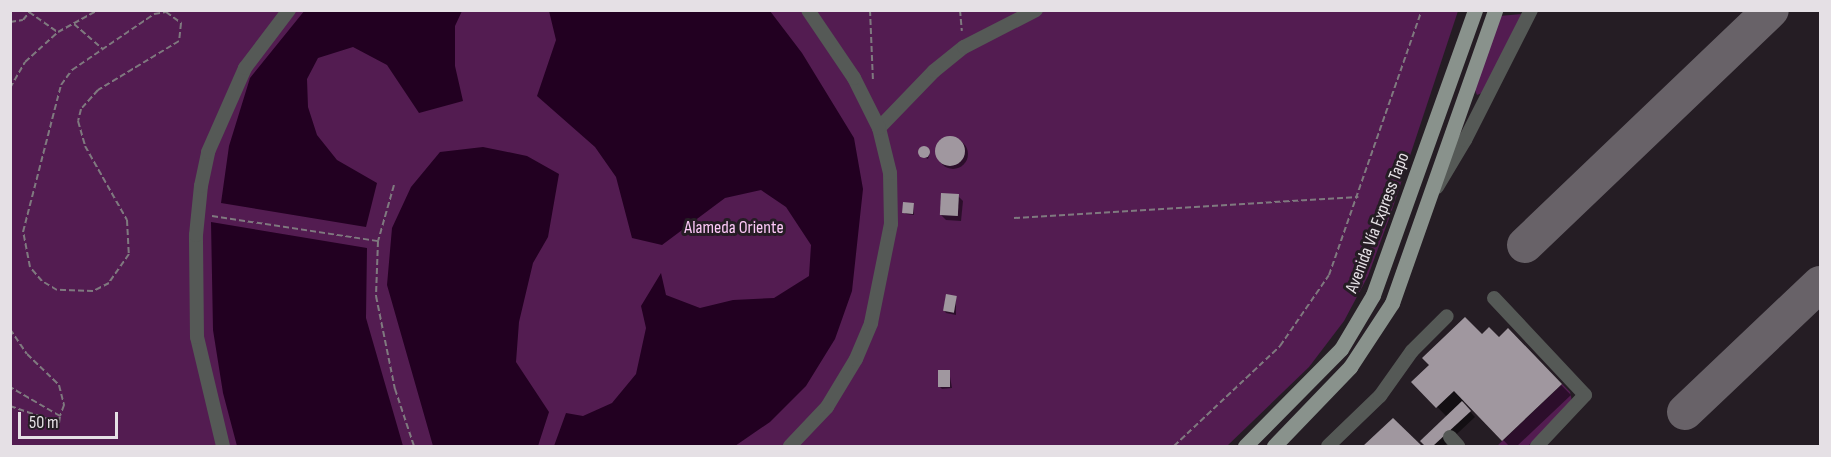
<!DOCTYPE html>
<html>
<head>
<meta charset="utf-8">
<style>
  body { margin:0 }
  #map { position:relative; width:1831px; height:457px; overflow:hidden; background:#251d24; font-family:"Sofia Sans Condensed",sans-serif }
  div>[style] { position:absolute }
  .green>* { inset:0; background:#531c51 }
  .water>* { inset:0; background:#220021 }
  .shadow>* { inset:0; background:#0007 }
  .round { border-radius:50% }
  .taxiway>* { height:36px; margin:-18px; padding:0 18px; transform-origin:18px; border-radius:18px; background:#686268 }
  .building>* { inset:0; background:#a0979f; transform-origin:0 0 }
  .path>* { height:2px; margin-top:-1px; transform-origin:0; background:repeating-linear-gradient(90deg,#7f797f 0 6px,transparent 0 9px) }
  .minor>* { height:14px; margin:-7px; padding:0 7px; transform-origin:7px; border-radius:7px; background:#555956 }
  .major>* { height:15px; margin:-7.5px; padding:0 7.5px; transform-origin:7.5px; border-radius:7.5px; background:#89928c }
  span { translate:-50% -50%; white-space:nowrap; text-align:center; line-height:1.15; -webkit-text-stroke:6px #251d24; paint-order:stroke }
  .street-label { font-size:18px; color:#e5e0e5 }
  .park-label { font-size:18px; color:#fcc8f7 }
  .frame { position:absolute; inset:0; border:12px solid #e5e0e5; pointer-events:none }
  .scale { position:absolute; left:18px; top:412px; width:100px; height:27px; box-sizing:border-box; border:3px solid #e5e0e5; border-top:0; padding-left:8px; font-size:18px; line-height:21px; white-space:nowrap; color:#e5e0e5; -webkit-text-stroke:4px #251d24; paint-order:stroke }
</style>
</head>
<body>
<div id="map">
  <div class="green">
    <div style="clip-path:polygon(10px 11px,1458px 11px,1390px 216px,1368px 276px,1344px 321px,1309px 367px,1227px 446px,11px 446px)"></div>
    <div style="clip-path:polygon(1522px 14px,1482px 93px,1477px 95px,1474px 88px,1499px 16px)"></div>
    <div style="clip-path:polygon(1562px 384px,1570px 392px,1572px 401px,1528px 446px,1497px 446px)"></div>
  </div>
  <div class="water">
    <div style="clip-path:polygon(305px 10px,462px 11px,455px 26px,455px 66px,463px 101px,419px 113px,387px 65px,353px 47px,318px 58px,307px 79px,308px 107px,317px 135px,337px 160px,377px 183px,366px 227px,221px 203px,229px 146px,250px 78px)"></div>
    <div style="clip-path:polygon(549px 11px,770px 11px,802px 53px,854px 138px,863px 189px,852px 291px,835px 339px,806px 386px,770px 422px,735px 446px,554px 446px,566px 413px,583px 416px,612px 403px,636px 374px,646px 328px,641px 306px,661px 273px,666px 295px,700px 308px,733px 300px,774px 298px,809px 276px,811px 245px,786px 207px,761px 190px,725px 198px,662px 245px,632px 238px,616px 177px,595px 147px,537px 96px,556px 40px)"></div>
    <div style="clip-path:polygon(483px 147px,527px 156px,559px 174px,548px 237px,533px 263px,519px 322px,516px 362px,549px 412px,538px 446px,433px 446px,387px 285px,392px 228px,411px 187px,440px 152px)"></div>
    <div style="clip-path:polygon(211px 222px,367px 248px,366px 318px,403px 446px,237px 446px,223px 393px,213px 330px)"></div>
  </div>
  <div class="shadow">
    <div class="round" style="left:938px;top:139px;width:30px;height:30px"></div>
    <div style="clip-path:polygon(922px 149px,930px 153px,928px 159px,920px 155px)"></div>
    <div style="clip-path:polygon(958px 196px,963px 201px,961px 221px,946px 220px,941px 215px)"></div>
    <div style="clip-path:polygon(913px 204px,914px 215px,906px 214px,904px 212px)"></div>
    <div style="clip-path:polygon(956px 298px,956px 315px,946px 313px,944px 310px)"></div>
    <div style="clip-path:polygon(1508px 331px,1571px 395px,1517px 446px,1509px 446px,1465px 400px,1462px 403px,1475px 417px,1444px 446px,1427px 446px,1422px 441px,1447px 417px,1413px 382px,1482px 336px,1499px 339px)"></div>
    <div style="clip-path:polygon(949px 371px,952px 388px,942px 389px,940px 387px)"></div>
    <div style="clip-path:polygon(1393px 420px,1420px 446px,1366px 446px)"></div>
  </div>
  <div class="taxiway">
    <div style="left:1525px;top:245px;width:340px;rotate:-43.7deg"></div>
    <div style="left:1685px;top:412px;width:186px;rotate:-43.5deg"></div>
  </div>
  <div class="building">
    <div class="round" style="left:935px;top:136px;width:30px;height:30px"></div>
    <div class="round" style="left:918px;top:146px;width:12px;height:12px"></div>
    <div style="left:941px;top:193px;width:18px;height:22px;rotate:3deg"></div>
    <div style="left:903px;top:202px;width:11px;height:11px;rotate:5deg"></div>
    <div style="left:946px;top:294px;width:11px;height:17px;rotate:10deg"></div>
    <div style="clip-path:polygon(1465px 317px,1482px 334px,1489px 327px,1499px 337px,1508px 328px,1562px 384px,1502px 441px,1454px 391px,1436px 408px,1411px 382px,1429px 365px,1422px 358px)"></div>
    <div style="left:938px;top:370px;width:12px;height:17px"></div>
    <div style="clip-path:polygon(1462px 401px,1471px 411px,1433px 446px,1425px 446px,1420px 441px)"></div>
    <div style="clip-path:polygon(1393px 418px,1422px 446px,1363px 446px)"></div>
  </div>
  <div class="path">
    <div style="left:870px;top:10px;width:72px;rotate:87.6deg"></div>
    <div style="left:960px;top:10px;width:21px;rotate:85deg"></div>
    <div style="left:29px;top:12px;width:35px;rotate:35deg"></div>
    <div style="left:166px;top:12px;width:19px;rotate:36deg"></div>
    <div style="left:181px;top:23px;width:18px;rotate:96deg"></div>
    <div style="left:179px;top:41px;width:95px;rotate:148.8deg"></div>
    <div style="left:98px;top:90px;width:25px;rotate:132deg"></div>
    <div style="left:81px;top:109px;width:12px;rotate:104deg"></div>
    <div style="left:78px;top:121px;width:26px;rotate:74deg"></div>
    <div style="left:85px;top:146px;width:85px;rotate:60.4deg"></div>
    <div style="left:127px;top:220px;width:34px;rotate:87deg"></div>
    <div style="left:129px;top:254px;width:35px;rotate:125deg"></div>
    <div style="left:109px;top:283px;width:18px;rotate:153deg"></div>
    <div style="left:93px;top:291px;width:36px;rotate:-178deg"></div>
    <div style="left:57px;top:290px;width:17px;rotate:-149deg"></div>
    <div style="left:42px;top:281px;width:18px;rotate:-131deg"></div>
    <div style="left:30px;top:267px;width:36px;rotate:-101deg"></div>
    <div style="left:23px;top:232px;width:152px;rotate:-75.5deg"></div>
    <div style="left:61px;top:85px;width:19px;rotate:-54deg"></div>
    <div style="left:72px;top:70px;width:99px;rotate:-34.3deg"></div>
    <div style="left:154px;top:14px;width:12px;rotate:-9deg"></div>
    <div style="left:10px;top:22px;width:13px;rotate:-9deg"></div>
    <div style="left:23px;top:20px;width:13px;rotate:-51deg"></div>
    <div style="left:74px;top:24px;width:38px;rotate:41deg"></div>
    <div style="left:10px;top:88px;width:30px;rotate:-60deg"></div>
    <div style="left:25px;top:62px;width:45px;rotate:-42.3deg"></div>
    <div style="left:58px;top:32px;width:46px;rotate:-28.8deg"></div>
    <div style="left:394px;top:185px;width:58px;rotate:105.9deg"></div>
    <div style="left:378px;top:241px;width:55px;rotate:92.1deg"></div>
    <div style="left:376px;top:296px;width:95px;rotate:78.5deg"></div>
    <div style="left:395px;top:389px;width:60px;rotate:71.6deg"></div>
    <div style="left:212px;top:216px;width:168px;rotate:8.6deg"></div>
    <div style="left:1014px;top:218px;width:345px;rotate:-3.5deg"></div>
    <div style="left:10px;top:329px;width:30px;rotate:56deg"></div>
    <div style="left:27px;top:354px;width:45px;rotate:44.1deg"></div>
    <div style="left:59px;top:385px;width:21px;rotate:76deg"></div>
    <div style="left:64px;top:405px;width:12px;rotate:110deg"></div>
    <div style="left:60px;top:416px;width:58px;rotate:-149.9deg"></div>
    <div style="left:10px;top:406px;width:52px;rotate:19.1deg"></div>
    <div style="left:59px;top:423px;width:7px;rotate:-82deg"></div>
    <div style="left:1174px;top:446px;width:146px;rotate:-43.3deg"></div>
    <div style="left:1280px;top:346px;width:86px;rotate:-55.4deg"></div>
    <div style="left:1329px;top:275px;width:281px;rotate:-70.7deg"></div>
  </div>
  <div class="minor">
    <div style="left:879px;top:128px;width:79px;rotate:-46deg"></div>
    <div style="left:934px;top:71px;width:38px;rotate:-39deg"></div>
    <div style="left:964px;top:47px;width:81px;rotate:-27.2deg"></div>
    <div style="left:1437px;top:187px;width:55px;rotate:-59.2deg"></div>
    <div style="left:1465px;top:140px;width:146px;rotate:-63.1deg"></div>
    <div style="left:1494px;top:298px;width:133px;rotate:46.8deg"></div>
    <div style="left:1585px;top:395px;width:70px;rotate:133.3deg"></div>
    <div style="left:1450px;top:437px;width:12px;rotate:48deg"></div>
    <div style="left:223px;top:446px;width:112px;rotate:-103.4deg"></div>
    <div style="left:197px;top:337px;width:102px;rotate:-90.6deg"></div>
    <div style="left:196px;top:235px;width:49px;rotate:-84.2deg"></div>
    <div style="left:201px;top:186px;width:35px;rotate:-78deg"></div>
    <div style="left:208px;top:152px;width:92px;rotate:-66.2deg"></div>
    <div style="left:245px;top:68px;width:73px;rotate:-52.8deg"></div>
    <div style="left:790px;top:446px;width:54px;rotate:-46.5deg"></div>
    <div style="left:827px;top:407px;width:56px;rotate:-58.9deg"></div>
    <div style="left:856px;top:359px;width:39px;rotate:-67deg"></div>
    <div style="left:871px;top:323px;width:101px;rotate:-78.6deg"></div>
    <div style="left:891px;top:224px;width:51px;rotate:-91.1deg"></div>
    <div style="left:890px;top:173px;width:46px;rotate:-103.7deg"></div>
    <div style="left:879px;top:128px;width:56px;rotate:-116.6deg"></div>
    <div style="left:854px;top:78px;width:82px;rotate:-124.1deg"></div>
    <div style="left:1328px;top:446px;width:72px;rotate:-43.9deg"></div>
    <div style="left:1380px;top:396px;width:55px;rotate:-54.6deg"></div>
    <div style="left:1412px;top:351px;width:49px;rotate:-45deg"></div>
  </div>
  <div class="major">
    <div style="left:1245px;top:446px;width:136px;rotate:-45.3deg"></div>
    <div style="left:1341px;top:349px;width:63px;rotate:-59.3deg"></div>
    <div style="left:1373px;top:295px;width:303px;rotate:-70.3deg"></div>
    <div style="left:1274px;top:446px;width:110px;rotate:-46.1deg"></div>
    <div style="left:1350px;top:367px;width:77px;rotate:-56.7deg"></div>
    <div style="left:1392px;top:303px;width:311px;rotate:-70.6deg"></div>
  </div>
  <div class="street-label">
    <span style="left:1378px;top:223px;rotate:-69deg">Avenida Vía Express Tapo</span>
  </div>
  <div class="park-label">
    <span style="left:734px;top:228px">Alameda Oriente</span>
  </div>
  <div class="frame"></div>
  <div class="scale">50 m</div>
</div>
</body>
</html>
